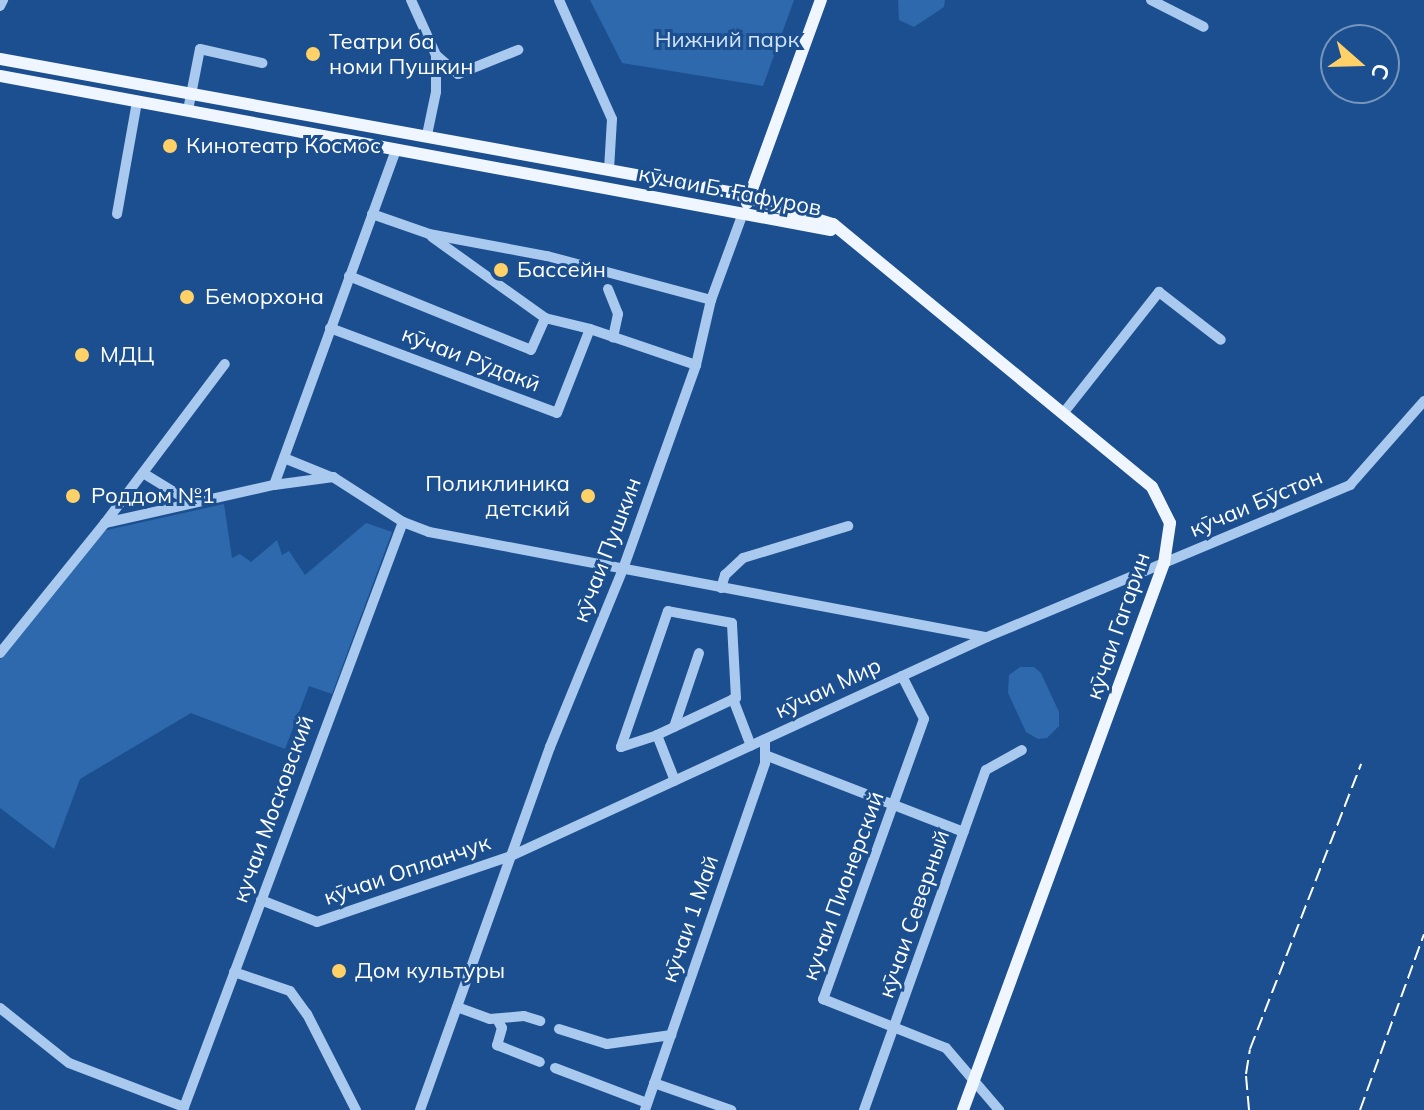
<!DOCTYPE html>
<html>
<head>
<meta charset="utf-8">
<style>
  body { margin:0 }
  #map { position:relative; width:1424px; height:1110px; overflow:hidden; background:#1b4f8f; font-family:Mulish,sans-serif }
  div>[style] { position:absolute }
  .green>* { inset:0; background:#2e69ad }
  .minor>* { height:10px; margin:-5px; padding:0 5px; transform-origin:5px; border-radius:5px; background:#a9c9ee }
  .major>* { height:12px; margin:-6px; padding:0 6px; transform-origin:6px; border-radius:6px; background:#f0f6ff }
  .rail>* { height:2px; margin-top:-1px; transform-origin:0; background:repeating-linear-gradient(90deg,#fff 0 14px,transparent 0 20px) }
  .dots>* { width:22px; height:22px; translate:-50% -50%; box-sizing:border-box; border:4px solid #1b4f8f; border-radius:50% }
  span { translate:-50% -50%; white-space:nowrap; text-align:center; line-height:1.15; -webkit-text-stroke:6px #1b4f8f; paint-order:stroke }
  .park-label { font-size:22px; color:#cfe3fa }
  .poi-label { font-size:22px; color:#fff }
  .left { translate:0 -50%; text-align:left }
  .right { translate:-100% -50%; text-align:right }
  .street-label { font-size:22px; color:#fff }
  .north { position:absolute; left:1320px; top:24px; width:80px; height:80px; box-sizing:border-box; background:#1b4f8f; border:2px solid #7695bc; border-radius:50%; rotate:110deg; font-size:22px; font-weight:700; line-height:32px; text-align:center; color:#fff }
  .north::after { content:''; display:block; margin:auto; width:28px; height:36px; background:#ffd166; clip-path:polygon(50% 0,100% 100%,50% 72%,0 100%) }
</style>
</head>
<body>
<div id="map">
  <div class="green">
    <div style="clip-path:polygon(590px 0,794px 0,763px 86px,622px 63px)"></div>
    <div style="clip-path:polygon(898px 0,945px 0,944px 7px,914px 27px,899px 20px)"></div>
    <div style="clip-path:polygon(224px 504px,232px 558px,240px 554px,251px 562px,277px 540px,282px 555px,289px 551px,305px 575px,366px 523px,392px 532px,332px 694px,309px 686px,285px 749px,191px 713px,80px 779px,54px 849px,0 808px,0 659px,98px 532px)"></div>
    <div style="clip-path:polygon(1020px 667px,1034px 667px,1041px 673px,1059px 712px,1059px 726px,1047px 738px,1038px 739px,1026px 732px,1008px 693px,1009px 675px)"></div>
  </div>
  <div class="minor">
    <div style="left:411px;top:0;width:60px;rotate:65.6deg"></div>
    <div style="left:559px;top:0;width:130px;rotate:66deg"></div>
    <div style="left:612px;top:119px;width:50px;rotate:93.4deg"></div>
    <div style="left:1151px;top:0;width:59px;rotate:27deg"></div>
    <div style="left:0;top:6px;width:7px;rotate:-63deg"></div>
    <div style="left:188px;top:110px;width:62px;rotate:-78.9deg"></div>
    <div style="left:200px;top:49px;width:64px;rotate:12.7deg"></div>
    <div style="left:427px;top:135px;width:44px;rotate:-78.2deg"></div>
    <div style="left:436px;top:92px;width:37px;rotate:-90deg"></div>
    <div style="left:436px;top:55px;width:29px;rotate:41deg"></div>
    <div style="left:458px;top:74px;width:65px;rotate:-21.8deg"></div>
    <div style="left:117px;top:214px;width:114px;rotate:-79.9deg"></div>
    <div style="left:372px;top:214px;width:60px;rotate:19.3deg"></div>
    <div style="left:429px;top:234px;width:120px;rotate:10.6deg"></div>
    <div style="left:547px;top:256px;width:170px;rotate:15deg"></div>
    <div style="left:432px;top:237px;width:139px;rotate:35.6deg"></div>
    <div style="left:545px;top:318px;width:46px;rotate:13.7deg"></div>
    <div style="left:590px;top:329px;width:112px;rotate:18.8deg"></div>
    <div style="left:349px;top:276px;width:196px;rotate:22.1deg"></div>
    <div style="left:531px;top:350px;width:35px;rotate:-66deg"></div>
    <div style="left:608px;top:289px;width:27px;rotate:68deg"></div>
    <div style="left:618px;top:314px;width:24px;rotate:102deg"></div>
    <div style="left:330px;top:328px;width:242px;rotate:20.5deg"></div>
    <div style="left:557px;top:413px;width:90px;rotate:-68.6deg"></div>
    <div style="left:1065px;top:411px;width:152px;rotate:-51.7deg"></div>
    <div style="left:1159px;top:292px;width:78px;rotate:37.7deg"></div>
    <div style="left:284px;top:458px;width:51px;rotate:22deg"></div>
    <div style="left:143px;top:473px;width:57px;rotate:31.5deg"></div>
    <div style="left:274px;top:485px;width:357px;rotate:-70deg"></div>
    <div style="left:105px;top:523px;width:173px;rotate:-12.7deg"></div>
    <div style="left:274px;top:485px;width:60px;rotate:-7.7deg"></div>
    <div style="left:333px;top:477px;width:83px;rotate:32.7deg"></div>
    <div style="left:403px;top:522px;width:28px;rotate:21deg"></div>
    <div style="left:429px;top:532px;width:567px;rotate:10.68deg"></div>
    <div style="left:721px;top:588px;width:14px;rotate:-73deg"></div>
    <div style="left:725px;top:575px;width:25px;rotate:-43deg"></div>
    <div style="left:743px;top:558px;width:110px;rotate:-16.9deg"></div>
    <div style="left:0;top:653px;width:167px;rotate:-51.1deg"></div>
    <div style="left:105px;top:523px;width:199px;rotate:-53deg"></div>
    <div style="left:902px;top:676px;width:48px;rotate:62.9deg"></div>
    <div style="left:924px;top:719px;width:298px;rotate:109.8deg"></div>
    <div style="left:823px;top:999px;width:132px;rotate:21.7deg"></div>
    <div style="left:946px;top:1048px;width:82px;rotate:49.5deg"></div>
    <div style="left:733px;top:699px;width:50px;rotate:69deg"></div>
    <div style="left:674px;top:727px;width:78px;rotate:-71.3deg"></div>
    <div style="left:657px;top:735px;width:87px;rotate:-25.1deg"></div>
    <div style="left:736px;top:698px;width:75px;rotate:-93.1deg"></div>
    <div style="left:732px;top:623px;width:65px;rotate:-169.4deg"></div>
    <div style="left:668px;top:611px;width:144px;rotate:109.1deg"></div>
    <div style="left:621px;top:747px;width:38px;rotate:-18deg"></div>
    <div style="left:657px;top:735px;width:49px;rotate:68.6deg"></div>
    <div style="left:765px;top:755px;width:213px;rotate:21.2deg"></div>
    <div style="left:261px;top:900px;width:60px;rotate:21.4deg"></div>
    <div style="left:317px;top:922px;width:205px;rotate:-18.8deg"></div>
    <div style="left:511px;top:856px;width:524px;rotate:-24.71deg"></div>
    <div style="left:987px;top:637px;width:394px;rotate:-22.7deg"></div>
    <div style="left:1350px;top:485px;width:112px;rotate:-48.6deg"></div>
    <div style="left:234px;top:972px;width:59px;rotate:18.7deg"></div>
    <div style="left:290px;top:991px;width:29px;rotate:54deg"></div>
    <div style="left:307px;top:1014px;width:108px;rotate:63deg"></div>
    <div style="left:457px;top:1007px;width:35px;rotate:20deg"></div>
    <div style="left:490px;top:1019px;width:34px;rotate:-5deg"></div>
    <div style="left:524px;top:1016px;width:17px;rotate:17deg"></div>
    <div style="left:0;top:1008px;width:88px;rotate:38.6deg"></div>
    <div style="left:69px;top:1063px;width:123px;rotate:20.9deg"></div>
    <div style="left:497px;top:1019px;width:10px;rotate:61deg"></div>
    <div style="left:502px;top:1028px;width:18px;rotate:106deg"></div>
    <div style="left:497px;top:1045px;width:46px;rotate:21.6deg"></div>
    <div style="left:559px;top:1029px;width:50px;rotate:17.4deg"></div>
    <div style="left:607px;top:1044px;width:65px;rotate:-8deg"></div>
    <div style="left:555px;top:1068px;width:98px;rotate:20.8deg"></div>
    <div style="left:654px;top:1083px;width:82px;rotate:19.3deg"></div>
    <div style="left:183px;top:1110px;width:628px;rotate:-69.49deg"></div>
    <div style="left:420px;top:1110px;width:386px;rotate:-70.3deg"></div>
    <div style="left:550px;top:747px;width:192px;rotate:-67.7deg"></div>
    <div style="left:623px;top:569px;width:217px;rotate:-70.3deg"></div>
    <div style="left:696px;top:365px;width:67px;rotate:-77deg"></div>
    <div style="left:711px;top:300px;width:93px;rotate:-69.8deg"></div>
    <div style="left:645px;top:1110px;width:367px;rotate:-70.9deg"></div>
    <div style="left:765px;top:763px;width:23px;rotate:-90deg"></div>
    <div style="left:864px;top:1110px;width:361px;rotate:-70.3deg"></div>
    <div style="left:986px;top:770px;width:41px;rotate:-29.1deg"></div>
  </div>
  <div class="major">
    <div style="left:0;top:59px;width:742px;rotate:10.33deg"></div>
    <div style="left:730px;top:192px;width:108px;rotate:17.3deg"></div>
    <div style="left:833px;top:224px;width:413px;rotate:39.5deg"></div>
    <div style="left:1152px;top:487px;width:40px;rotate:63.4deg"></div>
    <div style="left:1170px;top:523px;width:40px;rotate:98.5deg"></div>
    <div style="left:1164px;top:563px;width:583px;rotate:110.18deg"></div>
    <div style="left:0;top:76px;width:845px;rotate:10.5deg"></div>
    <div style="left:747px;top:203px;width:216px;rotate:-70deg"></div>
  </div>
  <div class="rail">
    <div style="left:1249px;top:1110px;width:36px;rotate:-95deg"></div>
    <div style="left:1246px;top:1074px;width:25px;rotate:-81deg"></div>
    <div style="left:1250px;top:1049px;width:306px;rotate:-68.7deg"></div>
    <div style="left:1360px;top:1110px;width:187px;rotate:-70deg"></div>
  </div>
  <div class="dots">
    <div style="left:313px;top:54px;background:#ffd166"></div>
    <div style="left:170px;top:146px;background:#ffd166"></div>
    <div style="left:501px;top:270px;background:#ffd166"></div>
    <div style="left:187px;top:297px;background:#ffd166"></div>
    <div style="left:82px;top:355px;background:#ffd166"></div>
    <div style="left:73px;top:496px;background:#ffd166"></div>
    <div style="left:588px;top:496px;background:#ffd166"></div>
    <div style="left:339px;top:971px;background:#ffd166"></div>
  </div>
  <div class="park-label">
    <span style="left:727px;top:40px">Нижний парк</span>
  </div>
  <div class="poi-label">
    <span class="left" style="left:329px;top:54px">Театри ба<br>номи Пушкин</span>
    <span class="left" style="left:186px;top:146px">Кинотеатр Космос</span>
    <span class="left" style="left:517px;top:270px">Бассейн</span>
    <span class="left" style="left:205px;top:297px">Беморхона</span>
    <span class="left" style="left:100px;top:355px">МДЦ</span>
    <span class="right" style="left:570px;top:496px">Поликлиника<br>детский</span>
    <span class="left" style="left:91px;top:496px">Роддом №1</span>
    <span class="left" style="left:355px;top:971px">Дом культуры</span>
  </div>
  <div class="street-label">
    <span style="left:730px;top:191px;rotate:11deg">кӯчаи Б. Ғафуров</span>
    <span style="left:471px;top:359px;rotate:21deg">кӯчаи Рӯдакӣ</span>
    <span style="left:1256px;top:503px;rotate:-23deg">кӯчаи Бӯстон</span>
    <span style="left:607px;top:550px;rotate:-69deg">кӯчаи Пушкин</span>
    <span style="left:1118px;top:626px;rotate:-71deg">кӯчаи Гагарин</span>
    <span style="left:828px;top:688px;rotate:-25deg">кӯчаи Мир</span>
    <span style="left:273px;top:809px;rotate:-70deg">кучаи Московский</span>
    <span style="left:407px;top:870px;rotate:-19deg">кӯчаи Опланчук</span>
    <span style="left:843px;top:886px;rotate:-70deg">кучаи Пионерский</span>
    <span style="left:914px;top:914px;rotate:-71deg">кӯчаи Северный</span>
    <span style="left:690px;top:919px;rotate:-71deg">кӯчаи 1 Май</span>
  </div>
  <div class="north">С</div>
</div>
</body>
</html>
